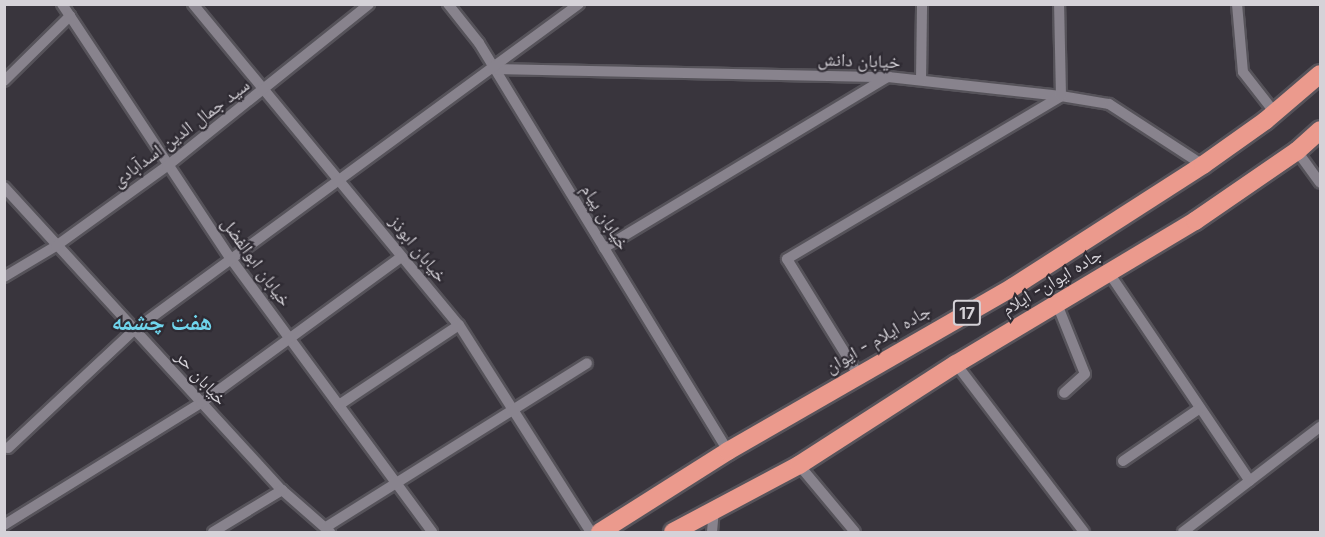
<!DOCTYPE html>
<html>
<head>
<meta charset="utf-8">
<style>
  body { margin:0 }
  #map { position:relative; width:1325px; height:537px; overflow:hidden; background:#39353d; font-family:Inter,"Noto Naskh Arabic",sans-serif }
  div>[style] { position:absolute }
  .roads { filter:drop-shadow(2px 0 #56535a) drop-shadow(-2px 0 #56535a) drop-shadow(0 2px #56535a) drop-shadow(0 -2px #56535a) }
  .minor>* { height:10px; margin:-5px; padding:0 5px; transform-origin:5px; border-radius:5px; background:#88838d }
  .highway>* { height:18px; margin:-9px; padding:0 9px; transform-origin:9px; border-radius:9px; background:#eb9a8d }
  span { translate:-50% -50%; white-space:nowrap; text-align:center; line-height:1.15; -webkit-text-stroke:4.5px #2f2b33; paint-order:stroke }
  .shield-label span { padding:2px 4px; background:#2f2b33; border:2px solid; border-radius:4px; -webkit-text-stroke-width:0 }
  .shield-label { font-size:16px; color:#d5d2d8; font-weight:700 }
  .street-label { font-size:18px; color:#d5d2d8 }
  .district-label { font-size:24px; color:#70d5ed; font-weight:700 }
  .frame { position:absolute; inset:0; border:6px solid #d5d2d8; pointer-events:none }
</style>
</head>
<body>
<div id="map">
  <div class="roads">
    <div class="minor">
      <div style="left:62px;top:4px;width:306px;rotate:56.5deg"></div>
      <div style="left:231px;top:259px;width:339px;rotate:53.6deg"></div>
      <div style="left:193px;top:4px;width:417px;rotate:50.4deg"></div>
      <div style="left:459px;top:325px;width:246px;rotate:57.5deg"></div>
      <div style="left:448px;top:4px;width:50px;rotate:51.5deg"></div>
      <div style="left:479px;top:43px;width:478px;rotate:58.6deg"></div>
      <div style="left:1237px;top:4px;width:68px;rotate:85deg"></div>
      <div style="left:1243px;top:72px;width:52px;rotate:52deg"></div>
      <div style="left:494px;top:69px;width:394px;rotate:1.2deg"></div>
      <div style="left:888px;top:77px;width:174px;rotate:6.3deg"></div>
      <div style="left:1061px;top:96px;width:49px;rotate:9.5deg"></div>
      <div style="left:1109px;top:104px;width:112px;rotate:33deg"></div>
      <div style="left:921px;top:80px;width:76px;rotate:-89.2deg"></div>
      <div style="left:4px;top:81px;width:93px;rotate:-44.6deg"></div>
      <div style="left:1297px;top:151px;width:39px;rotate:54deg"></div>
      <div style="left:4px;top:187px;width:411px;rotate:47.5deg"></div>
      <div style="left:282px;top:490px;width:64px;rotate:41.2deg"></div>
      <div style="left:604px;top:248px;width:332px;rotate:-31.1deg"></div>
      <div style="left:1109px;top:273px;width:251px;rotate:55.9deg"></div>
      <div style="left:4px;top:277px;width:61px;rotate:-30.8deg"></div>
      <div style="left:56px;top:246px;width:137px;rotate:-35.8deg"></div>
      <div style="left:167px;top:166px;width:259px;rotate:-38.7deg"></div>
      <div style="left:1057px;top:304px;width:75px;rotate:68.2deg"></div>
      <div style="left:1085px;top:374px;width:28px;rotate:138deg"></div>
      <div style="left:956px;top:364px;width:211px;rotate:52.7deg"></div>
      <div style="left:858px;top:374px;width:135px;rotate:-121.7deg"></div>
      <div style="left:787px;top:259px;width:319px;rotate:-30.7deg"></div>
      <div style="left:1061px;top:96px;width:92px;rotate:-91.2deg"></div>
      <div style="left:339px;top:405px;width:144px;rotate:-33.7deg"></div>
      <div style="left:8px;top:448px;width:171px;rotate:-43.1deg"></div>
      <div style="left:133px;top:331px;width:553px;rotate:-36.25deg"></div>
      <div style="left:1123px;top:461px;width:93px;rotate:-34.5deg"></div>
      <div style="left:799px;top:465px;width:87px;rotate:50.1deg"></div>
      <div style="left:4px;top:525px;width:232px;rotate:-31.8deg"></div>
      <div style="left:201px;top:403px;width:248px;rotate:-36.1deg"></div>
      <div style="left:326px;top:527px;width:308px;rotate:-32.1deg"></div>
      <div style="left:213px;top:532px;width:81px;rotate:-31.3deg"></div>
      <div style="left:712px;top:532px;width:23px;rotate:-85deg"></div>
      <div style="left:1183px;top:532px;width:173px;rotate:-37.5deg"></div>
    </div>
    <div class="highway">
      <div style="left:600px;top:532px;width:151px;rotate:-32.3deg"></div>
      <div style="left:728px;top:451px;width:329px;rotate:-29.9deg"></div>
      <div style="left:1013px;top:287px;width:226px;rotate:-32.7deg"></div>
      <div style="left:1203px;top:165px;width:76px;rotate:-35.4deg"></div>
      <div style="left:1265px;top:121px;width:72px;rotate:-40.5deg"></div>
      <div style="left:673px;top:532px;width:143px;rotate:-28deg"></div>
      <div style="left:799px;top:465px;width:187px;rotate:-32.8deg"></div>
      <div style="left:956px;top:364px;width:279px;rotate:-30.9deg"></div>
      <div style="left:1195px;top:221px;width:124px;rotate:-34.5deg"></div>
      <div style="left:1297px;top:151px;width:31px;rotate:-42deg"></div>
    </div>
  </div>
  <div class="shield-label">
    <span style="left:967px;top:313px">17</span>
  </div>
  <div class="street-label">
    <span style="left:859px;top:61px;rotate:2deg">خیابان دانش</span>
    <span style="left:181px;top:133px;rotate:-37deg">سید جمال الدین اسدآبادی</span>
    <span style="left:605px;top:217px;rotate:58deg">خیابان پیام</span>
    <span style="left:418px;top:249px;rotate:51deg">خیابان ابوذز</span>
    <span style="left:256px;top:262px;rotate:54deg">خیابان ابوالفضل</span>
    <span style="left:1052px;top:282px;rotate:-31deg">جاده ایوان- ایلام</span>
    <span style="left:878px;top:339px;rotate:-30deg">جاده ایلام - ایوان</span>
    <span style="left:201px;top:378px;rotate:48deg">خیابان حر</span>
  </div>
  <div class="district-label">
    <span style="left:162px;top:322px">هفت چشمه</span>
  </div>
  <div class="frame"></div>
</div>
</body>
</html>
